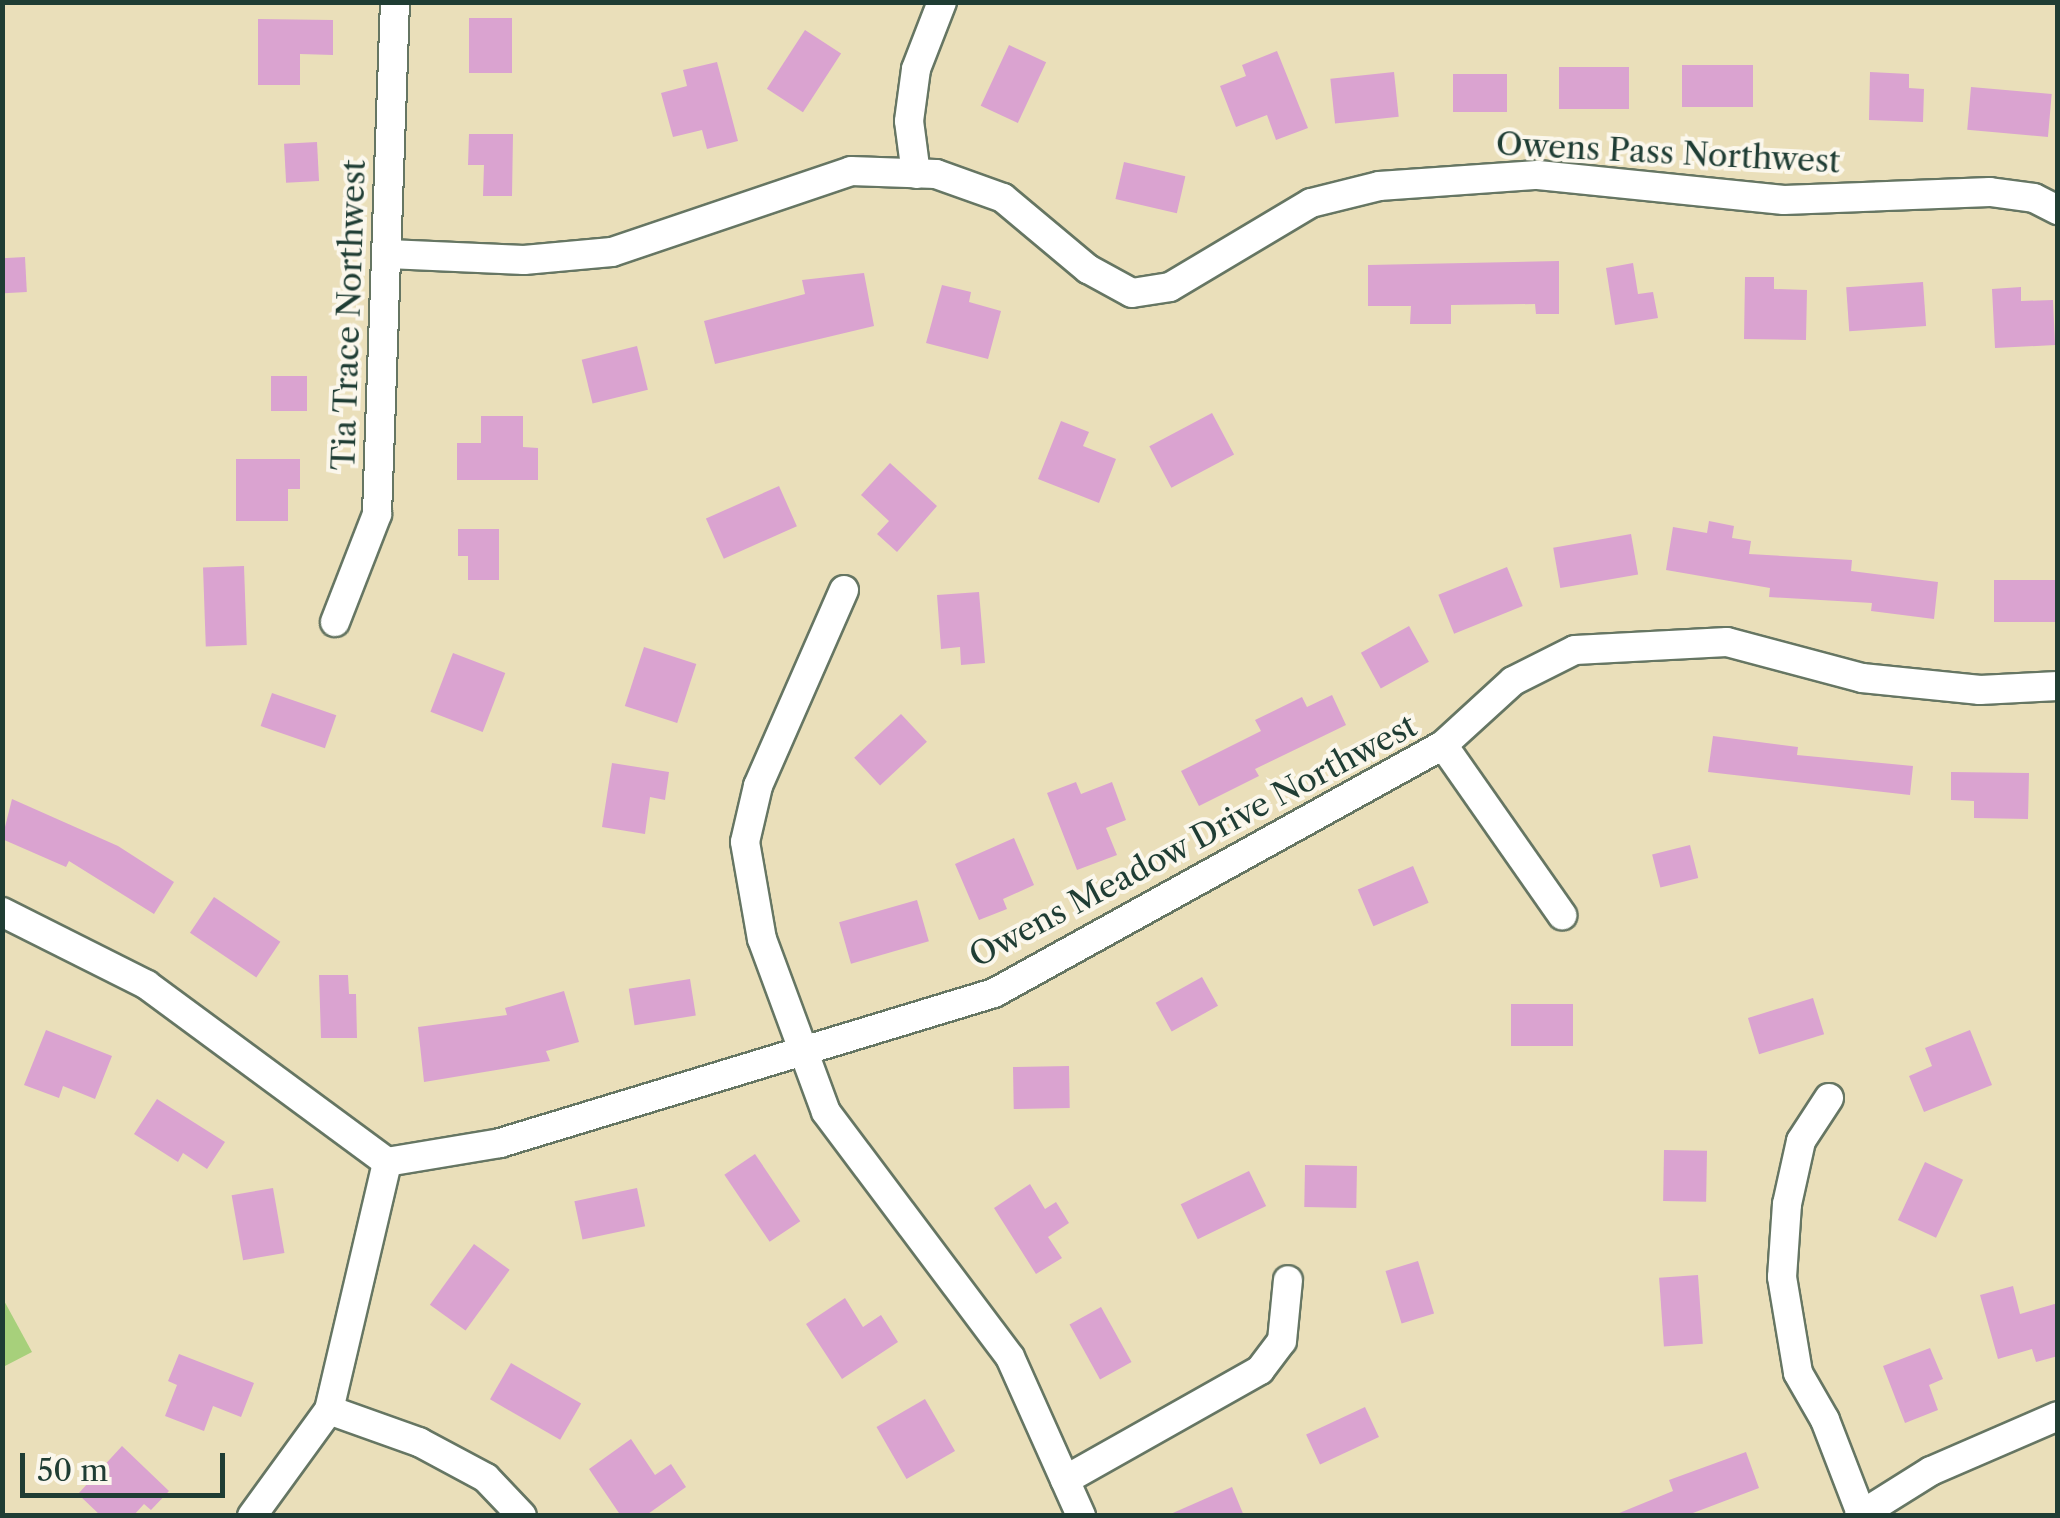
<!DOCTYPE html>
<html>
<head>
<meta charset="utf-8">
<style>
  body { margin:0 }
  #map { position:relative; width:2060px; height:1518px; overflow:hidden; background:#eadfba; font-family:"Libre Caslon Text",serif }
  div>[style] { position:absolute }
  .green>* { inset:0; background:#a7d07b }
  .building>* { inset:0; background:#daa3d0; transform-origin:0 0 }
  .roads { filter:drop-shadow(2px 0 #667663) drop-shadow(-2px 0 #667663) drop-shadow(0 2px #667663) drop-shadow(0 -2px #667663) }
  .minor>* { height:28px; margin:-14px; padding:0 14px; transform-origin:14px; border-radius:14px; background:#fff }
  span { translate:-50% -50%; white-space:nowrap; text-align:center; line-height:1.15; -webkit-text-stroke:8px #fbf7ec; paint-order:stroke }
  .street-label { font-size:32px; color:#1f3d34 }
  .frame { position:absolute; inset:0; border:5px solid #1f3d34; pointer-events:none }
  .scale { position:absolute; left:20px; top:1453px; width:205px; height:45px; box-sizing:border-box; border:5px solid #1f3d34; border-top:0; padding-left:12px; font-size:30px; line-height:35px; white-space:nowrap; color:#1f3d34; -webkit-text-stroke:8px #fbf7ec; paint-order:stroke }
</style>
</head>
<body>
<div id="map">
  <div class="green">
    <div style="clip-path:polygon(2px 1297px,32px 1352px,3px 1367px,2px 1367px)"></div>
  </div>
  <div class="building">
    <div style="left:469px;top:18px;width:43px;height:55px"></div>
    <div style="clip-path:polygon(258px 19px,333px 20px,333px 55px,300px 54px,300px 85px,258px 85px)"></div>
    <div style="left:805px;top:30px;width:43px;height:70px;rotate:33deg"></div>
    <div style="left:1009px;top:45px;width:41px;height:67px;rotate:25deg"></div>
    <div style="clip-path:polygon(1277px 51px,1308px 128px,1276px 140px,1267px 115px,1236px 127px,1220px 86px,1246px 76px,1242px 65px)"></div>
    <div style="clip-path:polygon(717px 62px,738px 141px,707px 149px,702px 130px,673px 137px,661px 93px,687px 86px,683px 70px)"></div>
    <div style="left:1753px;top:65px;width:42px;height:71px;rotate:90deg"></div>
    <div style="left:1559px;top:67px;width:70px;height:42px"></div>
    <div style="left:1394px;top:72px;width:45px;height:64px;rotate:84deg"></div>
    <div style="clip-path:polygon(1870px 72px,1909px 74px,1909px 88px,1924px 89px,1923px 122px,1869px 120px)"></div>
    <div style="left:1453px;top:74px;width:54px;height:38px"></div>
    <div style="left:1971px;top:87px;width:81px;height:43px;rotate:5deg"></div>
    <div style="clip-path:polygon(469px 134px,513px 134px,512px 196px,483px 196px,484px 165px,468px 165px)"></div>
    <div style="left:317px;top:142px;width:39px;height:33px;rotate:87deg"></div>
    <div style="left:1124px;top:162px;width:63px;height:38px;rotate:13deg"></div>
    <div style="left:25px;top:257px;width:35px;height:23px;rotate:87deg"></div>
    <div style="clip-path:polygon(1559px 261px,1559px 314px,1536px 314px,1535px 304px,1451px 305px,1451px 324px,1410px 324px,1411px 306px,1368px 306px,1368px 265px)"></div>
    <div style="clip-path:polygon(1633px 263px,1638px 294px,1653px 292px,1658px 318px,1615px 325px,1606px 268px)"></div>
    <div style="clip-path:polygon(864px 273px,874px 326px,715px 364px,704px 321px,805px 294px,802px 280px)"></div>
    <div style="clip-path:polygon(1745px 277px,1774px 277px,1774px 289px,1807px 290px,1806px 340px,1744px 339px)"></div>
    <div style="left:1923px;top:282px;width:44px;height:77px;rotate:86deg"></div>
    <div style="clip-path:polygon(942px 285px,971px 292px,969px 302px,1001px 311px,988px 359px,926px 343px)"></div>
    <div style="clip-path:polygon(2021px 287px,2021px 301px,2053px 300px,2055px 345px,1995px 348px,1992px 289px)"></div>
    <div style="left:637px;top:346px;width:45px;height:57px;rotate:76deg"></div>
    <div style="left:307px;top:376px;width:35px;height:36px;rotate:90deg"></div>
    <div style="left:1212px;top:413px;width:47px;height:71px;rotate:62deg"></div>
    <div style="clip-path:polygon(481px 416px,523px 416px,523px 447px,538px 448px,538px 480px,457px 480px,457px 443px,481px 443px)"></div>
    <div style="clip-path:polygon(1061px 421px,1089px 432px,1083px 446px,1116px 459px,1099px 503px,1038px 479px)"></div>
    <div style="clip-path:polygon(236px 459px,300px 459px,300px 489px,288px 489px,288px 521px,236px 521px)"></div>
    <div style="clip-path:polygon(890px 463px,937px 506px,897px 552px,877px 534px,889px 521px,861px 495px)"></div>
    <div style="left:779px;top:486px;width:44px;height:80px;rotate:66deg"></div>
    <div style="clip-path:polygon(1709px 521px,1734px 526px,1732px 538px,1751px 541px,1749px 554px,1852px 560px,1851px 571px,1938px 582px,1934px 619px,1871px 611px,1872px 603px,1769px 597px,1770px 588px,1666px 570px,1673px 527px,1707px 533px)"></div>
    <div style="clip-path:polygon(458px 529px,499px 529px,499px 580px,468px 580px,468px 556px,458px 556px)"></div>
    <div style="left:1631px;top:534px;width:41px;height:79px;rotate:80deg"></div>
    <div style="left:244px;top:566px;width:79px;height:41px;rotate:88deg"></div>
    <div style="left:1507px;top:567px;width:42px;height:74px;rotate:68deg"></div>
    <div style="left:1994px;top:580px;width:64px;height:42px"></div>
    <div style="clip-path:polygon(979px 592px,985px 663px,961px 665px,960px 647px,941px 649px,937px 595px)"></div>
    <div style="left:1409px;top:626px;width:41px;height:55px;rotate:61deg"></div>
    <div style="left:644px;top:647px;width:55px;height:62px;rotate:18deg"></div>
    <div style="left:453px;top:653px;width:56px;height:63px;rotate:21deg"></div>
    <div style="left:272px;top:693px;width:68px;height:35px;rotate:19deg"></div>
    <div style="clip-path:polygon(1332px 695px,1346px 725px,1255px 769px,1259px 776px,1199px 806px,1181px 771px,1261px 731px,1255px 720px,1302px 697px,1307px 707px)"></div>
    <div style="left:901px;top:714px;width:38px;height:64px;rotate:47deg"></div>
    <div style="clip-path:polygon(1713px 736px,1798px 747px,1797px 755px,1913px 766px,1910px 795px,1708px 772px)"></div>
    <div style="clip-path:polygon(612px 763px,669px 772px,665px 800px,650px 797px,645px 834px,602px 827px)"></div>
    <div style="clip-path:polygon(1951px 772px,2029px 773px,2028px 819px,1974px 818px,1974px 801px,1951px 800px)"></div>
    <div style="clip-path:polygon(1076px 782px,1081px 794px,1112px 782px,1126px 820px,1106px 828px,1117px 855px,1077px 870px,1047px 793px)"></div>
    <div style="clip-path:polygon(12px 799px,118px 846px,174px 882px,154px 914px,69px 861px,66px 867px,2px 839px)"></div>
    <div style="clip-path:polygon(1014px 838px,1034px 885px,1003px 899px,1007px 909px,979px 920px,955px 864px)"></div>
    <div style="left:1690px;top:845px;width:34px;height:39px;rotate:76deg"></div>
    <div style="left:1413px;top:866px;width:40px;height:60px;rotate:67deg"></div>
    <div style="left:214px;top:897px;width:80px;height:43px;rotate:34deg"></div>
    <div style="left:917px;top:900px;width:43px;height:81px;rotate:74deg"></div>
    <div style="clip-path:polygon(319px 975px,348px 975px,349px 994px,356px 994px,357px 1038px,321px 1038px)"></div>
    <div style="left:1202px;top:977px;width:33px;height:53px;rotate:61deg"></div>
    <div style="left:690px;top:979px;width:37px;height:62px;rotate:81deg"></div>
    <div style="clip-path:polygon(564px 991px,579px 1042px,546px 1051px,550px 1061px,424px 1082px,418px 1027px,507px 1015px,505px 1008px)"></div>
    <div style="left:1813px;top:998px;width:38px;height:68px;rotate:73deg"></div>
    <div style="left:1511px;top:1004px;width:62px;height:42px"></div>
    <div style="clip-path:polygon(46px 1030px,112px 1056px,95px 1099px,63px 1086px,59px 1098px,24px 1085px)"></div>
    <div style="clip-path:polygon(1970px 1030px,1992px 1085px,1924px 1112px,1909px 1076px,1932px 1066px,1925px 1048px)"></div>
    <div style="left:1069px;top:1066px;width:42px;height:56px;rotate:89deg"></div>
    <div style="clip-path:polygon(157px 1099px,225px 1142px,207px 1169px,183px 1153px,178px 1162px,134px 1134px)"></div>
    <div style="left:1664px;top:1150px;width:43px;height:51px;rotate:1deg"></div>
    <div style="left:755px;top:1154px;width:81px;height:37px;rotate:56deg"></div>
    <div style="left:1925px;top:1162px;width:42px;height:64px;rotate:25deg"></div>
    <div style="left:1305px;top:1165px;width:52px;height:42px;rotate:1deg"></div>
    <div style="left:1249px;top:1171px;width:39px;height:76px;rotate:64deg"></div>
    <div style="clip-path:polygon(1030px 1184px,1045px 1209px,1056px 1202px,1069px 1223px,1048px 1237px,1062px 1258px,1036px 1274px,994px 1208px)"></div>
    <div style="left:273px;top:1188px;width:66px;height:42px;rotate:80deg"></div>
    <div style="left:637px;top:1188px;width:39px;height:64px;rotate:78deg"></div>
    <div style="left:474px;top:1244px;width:44px;height:75px;rotate:36deg"></div>
    <div style="left:1418px;top:1261px;width:55px;height:34px;rotate:73deg"></div>
    <div style="left:1698px;top:1275px;width:69px;height:39px;rotate:86deg"></div>
    <div style="clip-path:polygon(2013px 1286px,2020px 1314px,2058px 1303px,2058px 1356px,2036px 1362px,2032px 1349px,1998px 1359px,1980px 1295px)"></div>
    <div style="clip-path:polygon(845px 1298px,863px 1327px,881px 1315px,898px 1342px,842px 1379px,806px 1324px)"></div>
    <div style="left:1101px;top:1307px;width:63px;height:36px;rotate:61deg"></div>
    <div style="clip-path:polygon(1930px 1348px,1943px 1379px,1929px 1385px,1938px 1410px,1905px 1423px,1883px 1366px)"></div>
    <div style="clip-path:polygon(179px 1354px,254px 1383px,241px 1417px,213px 1406px,204px 1431px,165px 1416px,177px 1385px,168px 1381px)"></div>
    <div style="left:511px;top:1363px;width:81px;height:42px;rotate:30deg"></div>
    <div style="left:925px;top:1399px;width:60px;height:56px;rotate:60deg"></div>
    <div style="left:1365px;top:1407px;width:33px;height:65px;rotate:65deg"></div>
    <div style="clip-path:polygon(631px 1439px,655px 1475px,671px 1464px,686px 1487px,645px 1516px,621px 1516px,589px 1469px)"></div>
    <div style="clip-path:polygon(122px 1446px,169px 1491px,151px 1510px,144px 1504px,133px 1516px,101px 1516px,78px 1494px)"></div>
    <div style="clip-path:polygon(1746px 1452px,1759px 1488px,1685px 1516px,1612px 1516px,1673px 1491px,1669px 1480px)"></div>
    <div style="clip-path:polygon(1232px 1487px,1244px 1516px,1166px 1516px)"></div>
  </div>
  <div class="roads">
    <div class="minor">
      <div style="left:916px;top:174px;width:53px;rotate:-97.5deg"></div>
      <div style="left:909px;top:121px;width:52px;rotate:-82.3deg"></div>
      <div style="left:916px;top:69px;width:72px;rotate:-68.8deg"></div>
      <div style="left:388px;top:254px;width:136px;rotate:2.5deg"></div>
      <div style="left:524px;top:260px;width:88px;rotate:-5.2deg"></div>
      <div style="left:612px;top:252px;width:252px;rotate:-18.7deg"></div>
      <div style="left:851px;top:171px;width:85px;rotate:2deg"></div>
      <div style="left:936px;top:174px;width:71px;rotate:19.7deg"></div>
      <div style="left:1003px;top:198px;width:111px;rotate:39.9deg"></div>
      <div style="left:1088px;top:269px;width:50px;rotate:28.6deg"></div>
      <div style="left:1132px;top:293px;width:38px;rotate:-9deg"></div>
      <div style="left:1170px;top:287px;width:164px;rotate:-30.8deg"></div>
      <div style="left:1311px;top:203px;width:70px;rotate:-14deg"></div>
      <div style="left:1379px;top:186px;width:159px;rotate:-4deg"></div>
      <div style="left:1538px;top:175px;width:247px;rotate:5.8deg"></div>
      <div style="left:1784px;top:200px;width:206px;rotate:-2.2deg"></div>
      <div style="left:1990px;top:192px;width:44px;rotate:7.8deg"></div>
      <div style="left:2034px;top:198px;width:27px;rotate:27deg"></div>
      <div style="left:844px;top:590px;width:214px;rotate:113.7deg"></div>
      <div style="left:758px;top:786px;width:57px;rotate:103.1deg"></div>
      <div style="left:745px;top:842px;width:98px;rotate:80.1deg"></div>
      <div style="left:762px;top:939px;width:184px;rotate:69.7deg"></div>
      <div style="left:826px;top:1112px;width:306px;rotate:53.1deg"></div>
      <div style="left:1010px;top:1357px;width:174px;rotate:65.9deg"></div>
      <div style="left:335px;top:622px;width:116px;rotate:-68.7deg"></div>
      <div style="left:377px;top:514px;width:512px;rotate:-87.99deg"></div>
      <div style="left:1443px;top:745px;width:208px;rotate:55deg"></div>
      <div style="left:2px;top:912px;width:162px;rotate:26.7deg"></div>
      <div style="left:147px;top:985px;width:298px;rotate:36.4deg"></div>
      <div style="left:387px;top:1162px;width:115px;rotate:-9.5deg"></div>
      <div style="left:500px;top:1143px;width:516px;rotate:-16.89deg"></div>
      <div style="left:994px;top:993px;width:513px;rotate:-28.91deg"></div>
      <div style="left:1443px;top:745px;width:95px;rotate:-42.4deg"></div>
      <div style="left:1513px;top:681px;width:69px;rotate:-26.6deg"></div>
      <div style="left:1575px;top:650px;width:152px;rotate:-3deg"></div>
      <div style="left:1727px;top:642px;width:140px;rotate:14.9deg"></div>
      <div style="left:1862px;top:678px;width:119px;rotate:5.8deg"></div>
      <div style="left:1980px;top:690px;width:78px;rotate:-2.9deg"></div>
      <div style="left:1829px;top:1098px;width:51px;rotate:123.1deg"></div>
      <div style="left:1801px;top:1141px;width:65px;rotate:102.5deg"></div>
      <div style="left:1787px;top:1204px;width:73px;rotate:93.9deg"></div>
      <div style="left:1782px;top:1277px;width:97px;rotate:80.5deg"></div>
      <div style="left:1798px;top:1373px;width:54px;rotate:60.1deg"></div>
      <div style="left:1825px;top:1420px;width:103px;rotate:68.9deg"></div>
      <div style="left:329px;top:1410px;width:96px;rotate:19.6deg"></div>
      <div style="left:419px;top:1442px;width:76px;rotate:28.2deg"></div>
      <div style="left:486px;top:1478px;width:52px;rotate:46.5deg"></div>
      <div style="left:1065px;top:1480px;width:224px;rotate:-29.4deg"></div>
      <div style="left:1260px;top:1370px;width:36px;rotate:-53deg"></div>
      <div style="left:1282px;top:1341px;width:61px;rotate:-84.4deg"></div>
      <div style="left:252px;top:1516px;width:131px;rotate:-54deg"></div>
      <div style="left:329px;top:1410px;width:255px;rotate:-76.8deg"></div>
      <div style="left:1859px;top:1516px;width:85px;rotate:-32deg"></div>
      <div style="left:1931px;top:1471px;width:138px;rotate:-23.4deg"></div>
    </div>
  </div>
  <div class="street-label">
    <span style="left:1668px;top:153px;rotate:3deg">Owens Pass Northwest</span>
    <span style="left:349px;top:315px;rotate:-88deg">Tia Trace Northwest</span>
    <span style="left:1193px;top:841px;rotate:-28deg">Owens Meadow Drive Northwest</span>
  </div>
  <div class="frame"></div>
  <div class="scale">50 m</div>
</div>
</body>
</html>
